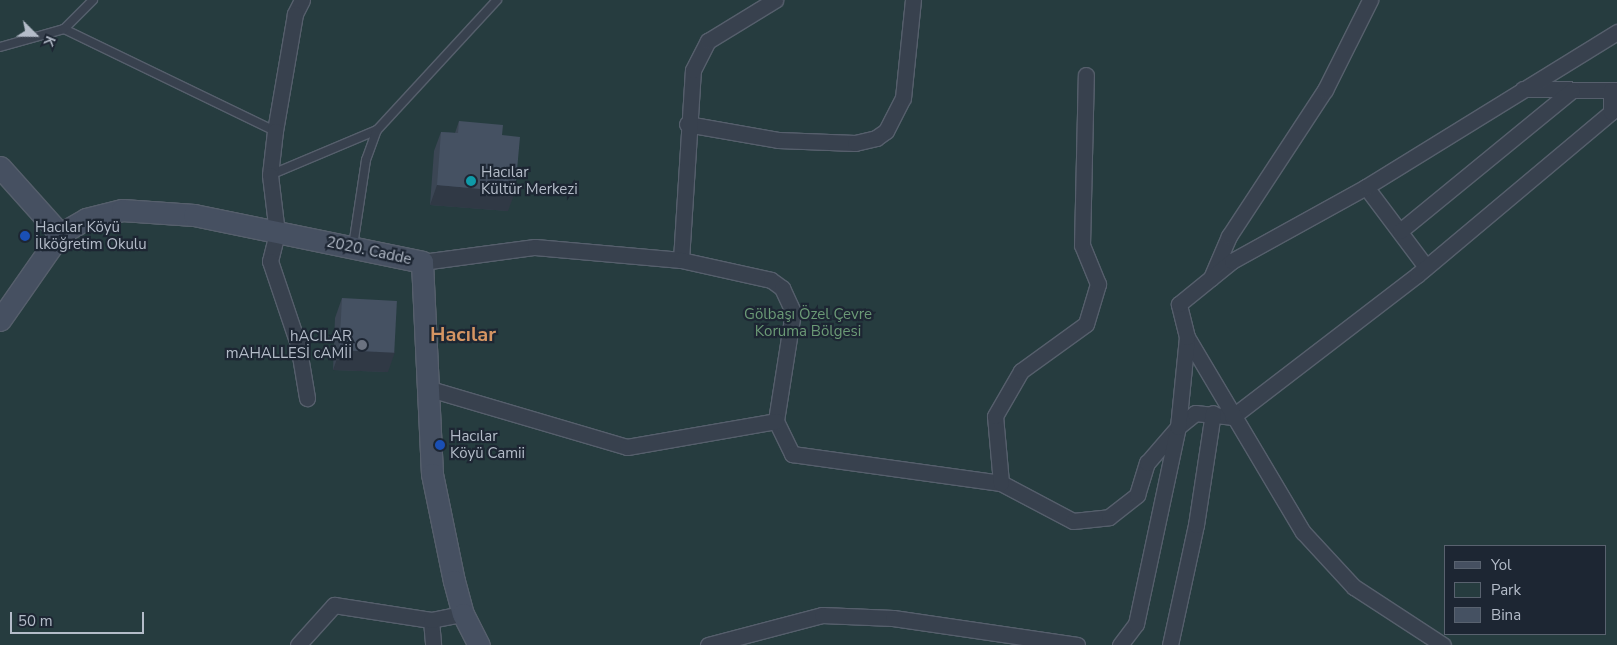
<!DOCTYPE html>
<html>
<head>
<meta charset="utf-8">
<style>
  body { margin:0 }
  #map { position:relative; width:1617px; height:645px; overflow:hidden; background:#242f3e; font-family:"Nunito Sans",sans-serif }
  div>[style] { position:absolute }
  .green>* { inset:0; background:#263c3f }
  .roads { filter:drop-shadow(1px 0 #565f6c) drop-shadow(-1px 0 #565f6c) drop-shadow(0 1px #565f6c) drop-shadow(0 -1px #565f6c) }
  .lane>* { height:8px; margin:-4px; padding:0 4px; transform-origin:4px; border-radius:4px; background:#38414e }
  .street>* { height:15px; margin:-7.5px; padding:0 7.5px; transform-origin:7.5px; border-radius:7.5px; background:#38414e }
  .secondary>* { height:21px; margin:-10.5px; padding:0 10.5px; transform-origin:10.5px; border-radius:10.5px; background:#465061 }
  .wall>* { inset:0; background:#3b4654 }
  .shaded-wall>* { inset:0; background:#303945 }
  .building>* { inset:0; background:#455162; transform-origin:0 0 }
  .dots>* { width:14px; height:14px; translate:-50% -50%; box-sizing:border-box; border:2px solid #1d2633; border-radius:50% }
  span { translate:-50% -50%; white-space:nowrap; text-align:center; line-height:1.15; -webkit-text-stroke:4.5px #1d2633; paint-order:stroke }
  .poi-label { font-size:15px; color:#b4bcc9 }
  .left { translate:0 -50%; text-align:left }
  .right { translate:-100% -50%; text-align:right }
  .street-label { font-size:15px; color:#b4bcc9 }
  .park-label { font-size:15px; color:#6b9a76 }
  .district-label { font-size:20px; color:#d59563; font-weight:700 }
  .legend { position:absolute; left:1444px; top:545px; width:162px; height:90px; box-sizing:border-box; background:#1d2633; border:1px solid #59626f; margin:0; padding:6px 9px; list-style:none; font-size:15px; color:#b4bcc9 }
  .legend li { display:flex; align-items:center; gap:10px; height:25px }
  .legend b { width:25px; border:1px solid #59626f }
  .north { position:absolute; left:10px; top:10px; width:50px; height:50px; -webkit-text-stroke:4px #1d2633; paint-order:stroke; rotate:113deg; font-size:14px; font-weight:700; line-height:20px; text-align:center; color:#b4bcc9 }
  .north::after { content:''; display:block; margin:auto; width:18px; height:22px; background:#b4bcc9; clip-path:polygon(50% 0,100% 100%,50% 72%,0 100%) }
  .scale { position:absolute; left:10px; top:612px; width:134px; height:22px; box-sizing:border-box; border:2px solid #b4bcc9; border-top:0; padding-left:6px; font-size:15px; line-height:18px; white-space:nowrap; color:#b4bcc9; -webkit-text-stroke:4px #1d2633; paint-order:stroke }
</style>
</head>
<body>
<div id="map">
  <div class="green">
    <div style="clip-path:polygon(evenodd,0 0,1617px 0,1617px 645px,0 645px,0 0,1446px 546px,1606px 546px,1606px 634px,1446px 634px,1446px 546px)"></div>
  </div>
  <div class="roads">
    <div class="lane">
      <div style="left:64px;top:29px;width:234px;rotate:25.8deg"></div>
      <div style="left:0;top:47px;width:66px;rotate:-15.7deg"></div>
      <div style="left:64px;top:29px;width:41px;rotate:-45deg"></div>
      <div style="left:270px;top:175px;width:116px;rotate:-22.8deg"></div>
      <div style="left:353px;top:246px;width:87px;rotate:-81.4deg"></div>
      <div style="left:366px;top:160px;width:32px;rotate:-70deg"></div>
      <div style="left:377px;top:130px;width:177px;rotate:-47.3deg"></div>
    </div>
    <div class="street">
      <div style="left:302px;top:0;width:16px;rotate:117deg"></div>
      <div style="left:295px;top:14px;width:119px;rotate:99.7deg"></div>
      <div style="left:275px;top:131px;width:44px;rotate:96.5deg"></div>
      <div style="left:270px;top:175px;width:58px;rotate:83.1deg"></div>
      <div style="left:277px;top:233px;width:29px;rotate:104deg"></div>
      <div style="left:270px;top:261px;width:88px;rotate:71.4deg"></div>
      <div style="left:298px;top:344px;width:55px;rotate:80.5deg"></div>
      <div style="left:1523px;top:89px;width:94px;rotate:0.6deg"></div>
      <div style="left:687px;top:124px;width:92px;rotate:10deg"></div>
      <div style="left:778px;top:140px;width:77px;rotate:2.2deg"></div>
      <div style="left:855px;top:143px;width:22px;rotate:-13deg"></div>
      <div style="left:876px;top:138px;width:12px;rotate:-35deg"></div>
      <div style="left:886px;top:131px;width:37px;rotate:-63deg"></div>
      <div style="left:903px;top:98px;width:99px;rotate:-84.2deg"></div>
      <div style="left:1366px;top:187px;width:100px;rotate:53.1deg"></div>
      <div style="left:1400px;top:231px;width:222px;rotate:-39.3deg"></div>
      <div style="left:681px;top:260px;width:190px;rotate:-86.4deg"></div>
      <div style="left:693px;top:70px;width:33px;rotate:-63deg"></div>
      <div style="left:708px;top:41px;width:79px;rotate:-31.5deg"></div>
      <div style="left:422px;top:262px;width:114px;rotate:-7.6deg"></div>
      <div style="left:535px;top:247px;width:147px;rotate:5.1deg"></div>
      <div style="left:681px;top:260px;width:92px;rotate:12.5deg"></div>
      <div style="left:771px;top:280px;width:14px;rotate:36deg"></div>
      <div style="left:782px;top:288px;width:26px;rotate:65deg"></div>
      <div style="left:793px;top:312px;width:110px;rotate:98.9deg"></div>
      <div style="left:776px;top:421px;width:37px;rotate:64deg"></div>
      <div style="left:792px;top:454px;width:211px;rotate:7.9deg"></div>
      <div style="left:1001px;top:483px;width:81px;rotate:27.8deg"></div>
      <div style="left:1073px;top:521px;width:36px;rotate:-6deg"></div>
      <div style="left:1109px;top:517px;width:36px;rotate:-38deg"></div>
      <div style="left:1137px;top:495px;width:34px;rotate:-73deg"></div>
      <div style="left:1147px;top:463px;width:48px;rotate:-49.3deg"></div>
      <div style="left:1178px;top:427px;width:22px;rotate:-39deg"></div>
      <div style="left:1195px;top:413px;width:37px;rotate:6deg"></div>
      <div style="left:1232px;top:417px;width:233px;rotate:-37.5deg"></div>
      <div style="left:1417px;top:275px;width:253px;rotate:-40deg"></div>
      <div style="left:1611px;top:112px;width:22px;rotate:-90deg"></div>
      <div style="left:1211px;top:278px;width:46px;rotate:-66.8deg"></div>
      <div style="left:1229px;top:236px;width:175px;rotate:-56.7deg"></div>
      <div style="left:1325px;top:90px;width:101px;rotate:-63.4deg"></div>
      <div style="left:1187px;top:337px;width:227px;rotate:59.3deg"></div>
      <div style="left:1303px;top:532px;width:75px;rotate:47.2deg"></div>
      <div style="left:1354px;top:587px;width:106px;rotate:33.1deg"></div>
      <div style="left:430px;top:389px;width:205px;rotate:16.4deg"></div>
      <div style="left:627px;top:447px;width:151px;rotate:-9.9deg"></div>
      <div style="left:1001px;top:483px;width:67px;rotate:-95.1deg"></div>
      <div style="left:995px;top:416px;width:52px;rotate:-60deg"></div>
      <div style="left:1021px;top:371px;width:80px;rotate:-35.9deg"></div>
      <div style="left:1086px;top:324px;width:42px;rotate:-73.3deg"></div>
      <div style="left:1098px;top:284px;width:42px;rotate:-112.3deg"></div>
      <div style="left:1082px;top:245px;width:170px;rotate:-88.7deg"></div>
      <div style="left:431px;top:620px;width:25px;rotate:85deg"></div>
      <div style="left:298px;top:645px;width:54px;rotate:-48deg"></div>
      <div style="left:334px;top:605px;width:98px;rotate:8.8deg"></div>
      <div style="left:431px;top:620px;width:33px;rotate:-11deg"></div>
      <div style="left:708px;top:645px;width:118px;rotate:-14.7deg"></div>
      <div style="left:822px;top:615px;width:71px;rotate:2.4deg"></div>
      <div style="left:893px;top:618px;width:186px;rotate:8.3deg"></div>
      <div style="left:1120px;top:645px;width:26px;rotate:-53deg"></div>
      <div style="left:1136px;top:624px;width:201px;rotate:-78deg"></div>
      <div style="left:1178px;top:427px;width:90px;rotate:-84.3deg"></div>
      <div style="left:1187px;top:337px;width:34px;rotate:-104deg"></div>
      <div style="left:1179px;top:304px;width:68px;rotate:-39.1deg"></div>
      <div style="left:1232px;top:261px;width:153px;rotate:-28.9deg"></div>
      <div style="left:1366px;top:187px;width:295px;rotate:-31.7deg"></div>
      <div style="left:1170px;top:645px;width:123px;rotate:-77.8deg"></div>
      <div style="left:1196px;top:525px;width:113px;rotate:-81.4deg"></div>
    </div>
    <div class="secondary">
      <div style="left:0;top:167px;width:90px;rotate:48.2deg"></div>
      <div style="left:0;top:320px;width:105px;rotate:-55.1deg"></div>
      <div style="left:60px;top:234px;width:30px;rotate:-30deg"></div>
      <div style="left:86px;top:219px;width:37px;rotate:-14deg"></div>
      <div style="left:122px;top:210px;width:72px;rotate:4deg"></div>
      <div style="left:194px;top:215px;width:233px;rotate:11.6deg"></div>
      <div style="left:422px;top:262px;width:212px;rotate:87.3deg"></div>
      <div style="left:432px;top:474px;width:109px;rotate:78.4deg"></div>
      <div style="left:454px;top:581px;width:34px;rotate:75deg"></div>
      <div style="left:463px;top:614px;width:35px;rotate:63deg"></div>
    </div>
  </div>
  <div class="wall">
    <div style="clip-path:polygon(459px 121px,502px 135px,508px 211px,430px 205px,434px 151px,441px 132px,455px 133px)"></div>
    <div style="clip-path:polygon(342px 298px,388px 372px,333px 370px,335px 318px)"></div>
  </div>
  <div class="shaded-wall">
    <div style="clip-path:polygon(437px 185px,515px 192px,508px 211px,430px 205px)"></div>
    <div style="clip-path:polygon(340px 350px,395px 352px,388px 372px,333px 370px)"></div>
  </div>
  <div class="building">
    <div style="clip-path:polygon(459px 121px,503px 125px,502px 135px,520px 137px,515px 192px,437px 185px,441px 132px,458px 133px)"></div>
    <div style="left:342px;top:298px;width:55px;height:52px;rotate:3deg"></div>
  </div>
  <div class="dots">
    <div style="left:471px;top:181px;background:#0f9aa8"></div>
    <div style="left:25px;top:236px;background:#1a4fb4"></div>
    <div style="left:362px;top:345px;background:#6b7280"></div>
    <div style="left:440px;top:445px;background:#1a4fb4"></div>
  </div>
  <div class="poi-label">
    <span class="left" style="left:481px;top:181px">Hacılar<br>Kültür Merkezi</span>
    <span class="left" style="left:35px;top:236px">Hacılar Köyü<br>İlköğretim Okulu</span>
    <span class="right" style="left:352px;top:345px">hACILAR<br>mAHALLESİ cAMİİ</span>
    <span class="left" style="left:450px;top:445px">Hacılar<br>Köyü Camii</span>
  </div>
  <div class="street-label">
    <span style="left:369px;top:251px;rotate:12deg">2020. Cadde</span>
  </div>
  <div class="park-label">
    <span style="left:808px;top:323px">Gölbaşı Özel Çevre<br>Koruma Bölgesi</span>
  </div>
  <div class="district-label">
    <span style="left:463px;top:334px">Hacılar</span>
  </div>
  <ul class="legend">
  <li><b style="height:6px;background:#465061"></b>Yol</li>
  <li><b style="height:14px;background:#263c3f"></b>Park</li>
  <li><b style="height:14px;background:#455162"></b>Bina</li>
  </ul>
  <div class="north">K</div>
  <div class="scale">50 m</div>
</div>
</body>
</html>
